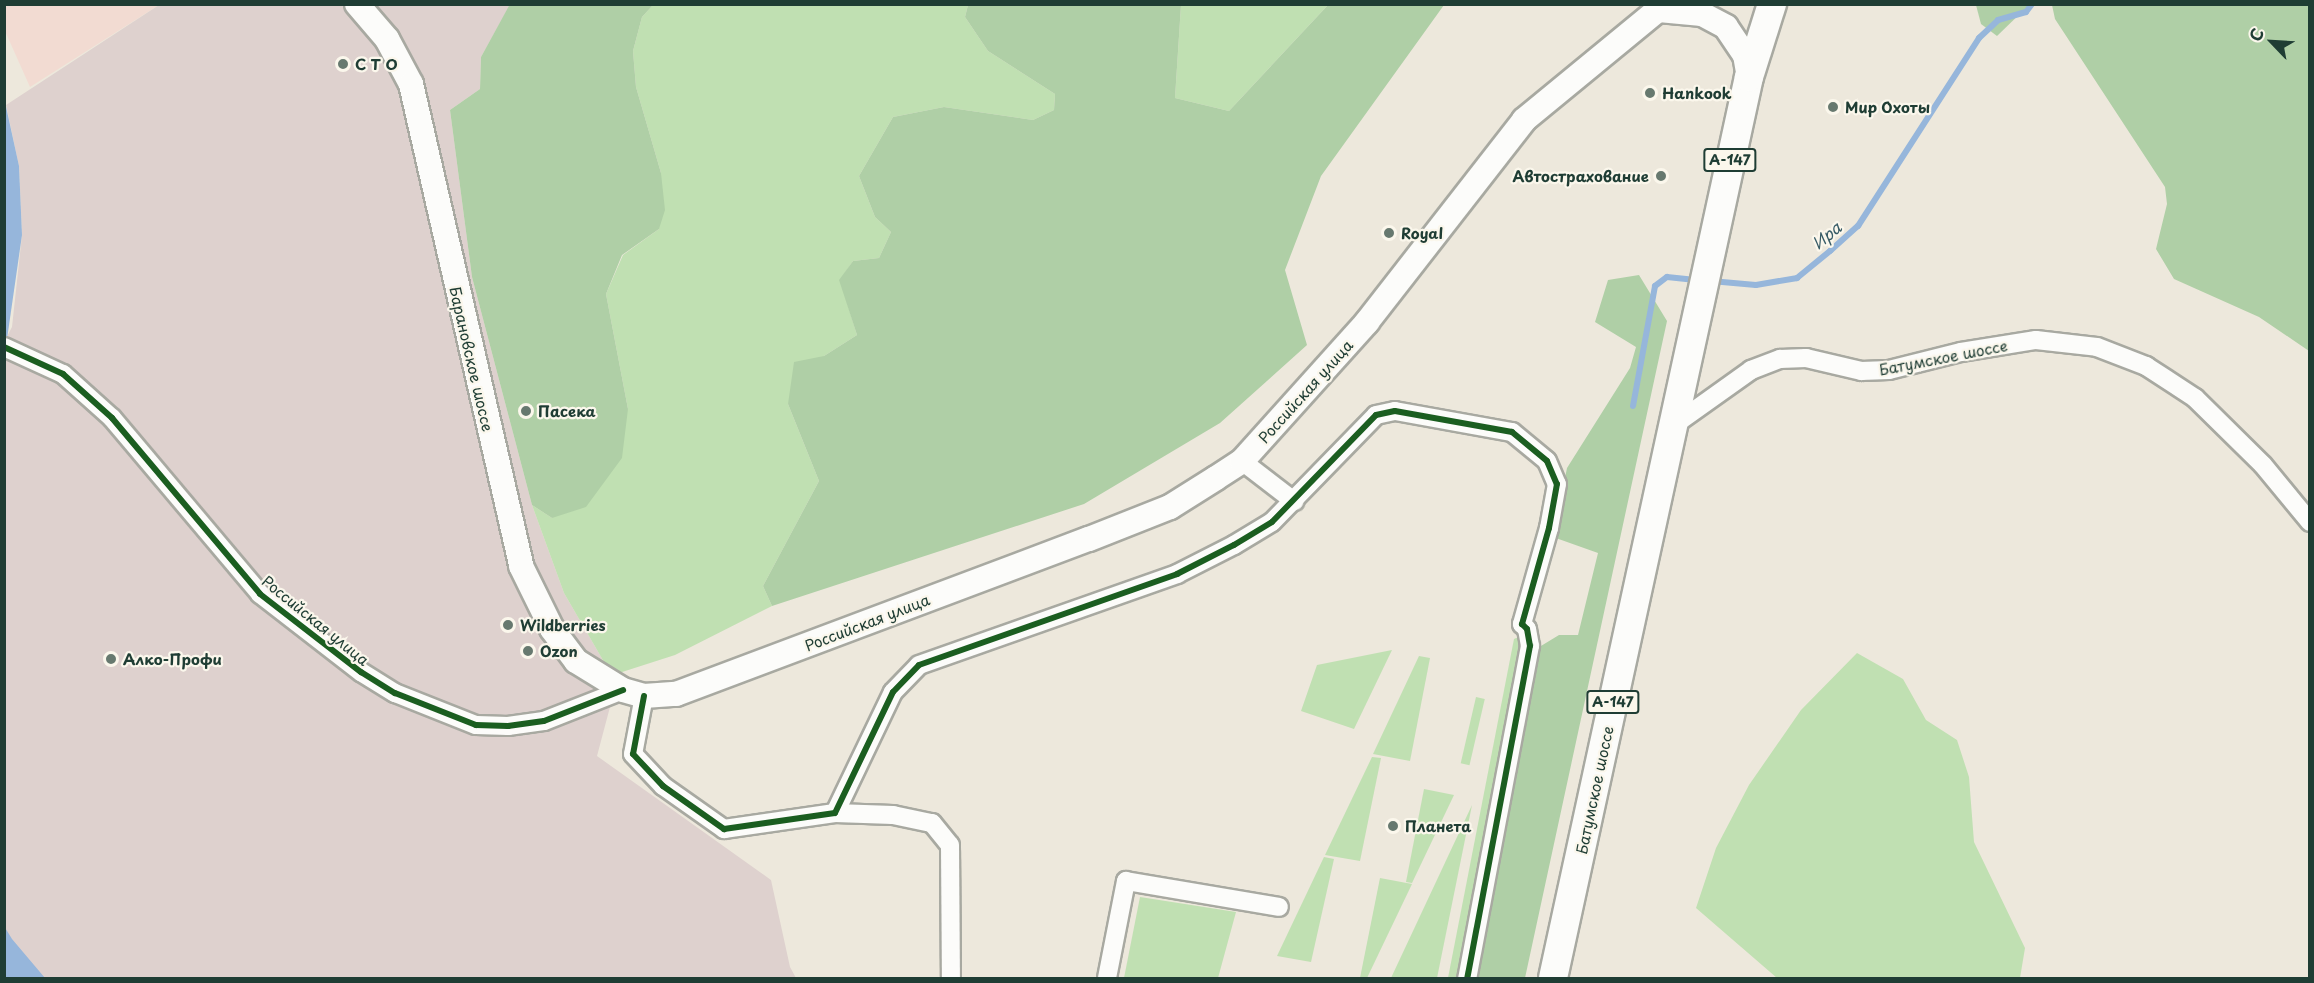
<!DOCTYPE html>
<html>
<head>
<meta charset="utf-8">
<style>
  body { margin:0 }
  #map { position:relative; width:2314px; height:983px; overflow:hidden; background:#ede8dc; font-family:"Playpen Sans",sans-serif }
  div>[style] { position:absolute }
  .built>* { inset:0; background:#f2dbd2 }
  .industrial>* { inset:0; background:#ded1ce }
  .green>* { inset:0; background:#c0e0b2; transform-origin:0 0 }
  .forest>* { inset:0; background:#afcfa6 }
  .water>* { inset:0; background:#96b6db }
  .stream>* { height:6px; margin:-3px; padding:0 3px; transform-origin:3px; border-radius:3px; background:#96b6db }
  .roads { filter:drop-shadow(2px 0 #a8a9a1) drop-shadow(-2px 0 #a8a9a1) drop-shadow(0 2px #a8a9a1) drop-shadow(0 -2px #a8a9a1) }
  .minor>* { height:18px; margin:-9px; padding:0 9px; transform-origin:9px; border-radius:9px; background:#fcfcfa }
  .secondary>* { height:24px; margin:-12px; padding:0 12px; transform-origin:12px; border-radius:12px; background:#fcfcfa }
  .trunk>* { height:28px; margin:-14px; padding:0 14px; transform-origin:14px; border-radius:14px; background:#fcfcfa }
  .cycleway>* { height:6px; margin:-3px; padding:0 3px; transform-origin:3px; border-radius:3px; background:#1b5e20 }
  .dots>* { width:16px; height:16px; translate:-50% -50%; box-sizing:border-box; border:3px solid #fbf7ec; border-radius:50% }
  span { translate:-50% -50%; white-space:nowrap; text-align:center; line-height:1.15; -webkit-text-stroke:4.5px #fbf7ec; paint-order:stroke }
  .shield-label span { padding:2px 4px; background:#fbf7ec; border:2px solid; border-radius:4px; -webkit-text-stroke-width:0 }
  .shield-label { font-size:14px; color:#1f3d34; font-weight:700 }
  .poi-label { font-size:15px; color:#1f3d34; font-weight:700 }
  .left { translate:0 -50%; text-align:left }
  .right { translate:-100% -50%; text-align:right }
  .street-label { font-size:15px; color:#1f3d34 }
  .water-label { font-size:16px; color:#375b66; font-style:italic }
  .frame { position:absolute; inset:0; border:6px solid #1f3d34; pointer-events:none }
  .north { position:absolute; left:2242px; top:12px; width:60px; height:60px; -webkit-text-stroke:4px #fbf7ec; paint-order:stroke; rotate:295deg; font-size:16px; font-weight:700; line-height:24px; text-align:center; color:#1f3d34 }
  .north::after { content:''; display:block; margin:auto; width:21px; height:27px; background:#1f3d34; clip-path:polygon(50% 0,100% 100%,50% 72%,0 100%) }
</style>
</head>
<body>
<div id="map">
  <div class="built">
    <div style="clip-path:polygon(4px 5px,159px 5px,30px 87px,5px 31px)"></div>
  </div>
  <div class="industrial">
    <div style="clip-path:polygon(159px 5px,510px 5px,481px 57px,480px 89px,450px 110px,472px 277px,532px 505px,564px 593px,604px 662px,619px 673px,597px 756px,771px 880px,790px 967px,796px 978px,5px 978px,4px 342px,12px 327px,22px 235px,19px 166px,6px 105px)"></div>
  </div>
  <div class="green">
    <div style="clip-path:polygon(653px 5px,968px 5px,965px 17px,988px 51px,1055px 94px,1054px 110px,1033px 120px,944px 107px,893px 117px,859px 176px,875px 217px,891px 232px,879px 258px,853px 261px,840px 280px,857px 335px,824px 356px,788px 404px,819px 481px,763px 586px,772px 606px,675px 655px,619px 673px,604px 662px,564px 593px,532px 505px,552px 518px,628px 409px,606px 294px,623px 255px,659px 229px,661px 173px,636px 87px,633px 51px,642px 17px)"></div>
    <div style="clip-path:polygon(1181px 5px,1328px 5px,1229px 111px,1175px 98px)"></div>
    <div style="clip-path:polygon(1523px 635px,1458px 978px,1448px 978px,1514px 639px)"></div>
    <div style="clip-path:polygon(1392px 650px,1354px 729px,1301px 711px,1317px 665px)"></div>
    <div style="clip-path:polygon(1857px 653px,1903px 679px,1926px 720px,1957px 740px,1969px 777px,1974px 842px,2025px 948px,2020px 978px,1777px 978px,1696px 908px,1716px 848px,1749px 785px,1801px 710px)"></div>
    <div style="clip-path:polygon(1419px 656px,1430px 658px,1410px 761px,1373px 754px)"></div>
    <div style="left:1476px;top:697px;width:9px;height:68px;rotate:13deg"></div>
    <div style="clip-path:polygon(1372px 757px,1381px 758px,1360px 861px,1325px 855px)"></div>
    <div style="clip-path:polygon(1424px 789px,1454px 795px,1412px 883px,1406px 882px)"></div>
    <div style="clip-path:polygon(1472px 805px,1437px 978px,1391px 978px)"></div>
    <div style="clip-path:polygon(1324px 857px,1334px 859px,1311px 962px,1277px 956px)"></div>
    <div style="clip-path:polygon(1380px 878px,1412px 884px,1367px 978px,1360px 978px)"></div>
    <div style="clip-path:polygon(1140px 897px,1236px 912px,1218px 978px,1124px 978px)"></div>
  </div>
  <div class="forest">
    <div style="clip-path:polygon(510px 4px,653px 5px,642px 17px,633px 51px,636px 87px,661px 173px,665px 210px,659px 229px,622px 255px,606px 294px,628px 409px,622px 458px,586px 507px,552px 518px,532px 505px,472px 277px,450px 110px,480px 89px,481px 57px)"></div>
    <div style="clip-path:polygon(968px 5px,1181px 5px,1175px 98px,1229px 111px,1328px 5px,1444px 5px,1321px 176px,1285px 270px,1307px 345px,1220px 423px,1084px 504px,772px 606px,763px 586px,819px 481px,788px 404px,794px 362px,824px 356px,857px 335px,839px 280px,853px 261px,879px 258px,891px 232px,875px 217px,859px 176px,893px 117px,944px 107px,1033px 120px,1054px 110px,1055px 94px,988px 51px,965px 17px)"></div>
    <div style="clip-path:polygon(1976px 5px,1976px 4px,2029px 5px,1997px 36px,1981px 24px)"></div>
    <div style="clip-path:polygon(2052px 5px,2309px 5px,2309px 351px,2259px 317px,2174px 279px,2156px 249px,2167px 204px,2165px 187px,2055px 19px)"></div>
    <div style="clip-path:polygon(1639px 275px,1667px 321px,1525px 978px,1473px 978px,1536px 649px,1559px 635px,1578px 635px,1598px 553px,1553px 537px,1567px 468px,1630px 368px,1636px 347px,1595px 322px,1608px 280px)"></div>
  </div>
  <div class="water">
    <div style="clip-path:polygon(5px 102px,19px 166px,22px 235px,5px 353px)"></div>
    <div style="clip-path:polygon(4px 926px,12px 939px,45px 978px,5px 978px)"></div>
  </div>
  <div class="stream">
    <div style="left:1711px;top:281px;width:45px;rotate:5.1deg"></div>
    <div style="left:1756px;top:285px;width:42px;rotate:-9.7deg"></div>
    <div style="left:1797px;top:278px;width:43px;rotate:-39.3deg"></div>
    <div style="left:1830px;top:251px;width:38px;rotate:-42deg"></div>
    <div style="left:1858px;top:226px;width:224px;rotate:-57.2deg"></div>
    <div style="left:1979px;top:38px;width:26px;rotate:-43deg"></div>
    <div style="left:1998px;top:20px;width:29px;rotate:-16deg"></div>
    <div style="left:2026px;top:12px;width:10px;rotate:-53deg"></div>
    <div style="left:1633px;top:406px;width:122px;rotate:-79.6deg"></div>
    <div style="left:1655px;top:286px;width:15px;rotate:-37deg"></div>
    <div style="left:1667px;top:277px;width:31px;rotate:6deg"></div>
  </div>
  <div class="roads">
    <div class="minor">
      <div style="left:4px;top:347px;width:65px;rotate:24.6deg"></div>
      <div style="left:63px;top:374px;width:66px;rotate:41.9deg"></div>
      <div style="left:112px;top:418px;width:230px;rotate:49.9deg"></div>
      <div style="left:260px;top:594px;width:128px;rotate:37.7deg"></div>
      <div style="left:361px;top:672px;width:40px;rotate:32deg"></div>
      <div style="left:395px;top:693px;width:87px;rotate:21.6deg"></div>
      <div style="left:476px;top:725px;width:32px;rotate:2deg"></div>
      <div style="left:508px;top:726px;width:36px;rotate:-8deg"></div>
      <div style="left:544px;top:721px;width:85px;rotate:-21.4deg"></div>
      <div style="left:1674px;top:425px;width:95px;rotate:-35.5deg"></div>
      <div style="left:1751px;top:370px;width:31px;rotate:-21deg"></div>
      <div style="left:1780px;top:359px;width:26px;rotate:-2deg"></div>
      <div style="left:1806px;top:358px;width:57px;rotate:13.3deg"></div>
      <div style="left:1861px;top:371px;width:28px;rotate:-2deg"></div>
      <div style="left:1889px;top:370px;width:74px;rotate:-14deg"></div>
      <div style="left:1961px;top:352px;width:76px;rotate:-9.1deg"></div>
      <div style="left:2036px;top:340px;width:61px;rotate:6.5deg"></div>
      <div style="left:2097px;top:347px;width:53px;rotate:21.2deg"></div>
      <div style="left:2146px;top:366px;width:59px;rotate:33.1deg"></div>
      <div style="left:2195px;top:398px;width:95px;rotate:44.6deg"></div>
      <div style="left:2263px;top:465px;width:74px;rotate:50.5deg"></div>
      <div style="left:1242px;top:461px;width:66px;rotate:37.6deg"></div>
      <div style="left:644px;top:696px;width:59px;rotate:100.7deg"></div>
      <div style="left:633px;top:754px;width:44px;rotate:46.8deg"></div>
      <div style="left:663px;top:786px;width:75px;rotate:35.2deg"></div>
      <div style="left:724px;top:829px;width:112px;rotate:-8.2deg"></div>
      <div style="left:835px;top:813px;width:134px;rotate:-64.4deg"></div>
      <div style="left:893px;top:692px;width:37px;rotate:-46deg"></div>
      <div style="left:919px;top:665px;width:274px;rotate:-19.4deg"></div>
      <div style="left:1177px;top:574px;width:64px;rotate:-27deg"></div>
      <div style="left:1234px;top:545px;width:44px;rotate:-31.2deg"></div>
      <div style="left:1272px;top:522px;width:149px;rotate:-45.8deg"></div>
      <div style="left:1376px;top:415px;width:19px;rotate:-12deg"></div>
      <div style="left:1395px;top:411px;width:119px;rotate:10.2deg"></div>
      <div style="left:1512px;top:432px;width:45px;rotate:39.6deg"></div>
      <div style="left:1547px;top:461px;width:25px;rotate:67deg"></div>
      <div style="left:1557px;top:484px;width:45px;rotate:100.3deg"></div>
      <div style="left:1549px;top:528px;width:100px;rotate:105.7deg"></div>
      <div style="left:1522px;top:624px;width:7px;rotate:45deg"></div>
      <div style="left:1527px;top:629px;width:17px;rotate:80deg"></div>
      <div style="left:1530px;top:646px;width:338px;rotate:100.7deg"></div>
      <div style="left:835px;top:813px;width:58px;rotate:2deg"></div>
      <div style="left:893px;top:815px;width:40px;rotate:12deg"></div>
      <div style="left:932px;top:823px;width:28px;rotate:51deg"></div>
      <div style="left:950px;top:845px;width:133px;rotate:89.6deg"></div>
      <div style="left:1107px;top:978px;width:99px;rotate:-78.9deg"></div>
      <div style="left:1126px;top:881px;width:155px;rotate:9.6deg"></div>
    </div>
    <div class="secondary">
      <div style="left:357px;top:4px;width:46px;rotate:49.4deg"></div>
      <div style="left:387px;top:39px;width:51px;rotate:61.9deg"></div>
      <div style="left:411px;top:84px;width:494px;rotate:77.1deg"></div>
      <div style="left:521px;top:566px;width:70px;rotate:63.8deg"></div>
      <div style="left:552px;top:629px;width:40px;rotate:53deg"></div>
      <div style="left:576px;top:661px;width:55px;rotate:31.7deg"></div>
      <div style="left:623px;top:690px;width:22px;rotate:16deg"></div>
      <div style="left:644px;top:696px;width:32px;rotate:-4deg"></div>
      <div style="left:676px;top:694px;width:441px;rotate:-20.6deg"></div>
      <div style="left:1089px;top:539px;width:87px;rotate:-21.6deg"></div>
      <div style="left:1170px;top:507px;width:54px;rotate:-32.2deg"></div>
      <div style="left:1216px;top:478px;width:31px;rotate:-33deg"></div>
      <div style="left:1242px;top:461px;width:187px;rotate:-48deg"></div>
      <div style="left:1367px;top:322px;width:256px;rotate:-52.1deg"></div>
      <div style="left:1524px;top:120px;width:183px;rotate:-39.4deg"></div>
      <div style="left:1659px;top:10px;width:43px;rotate:5.3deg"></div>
      <div style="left:1702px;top:14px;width:27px;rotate:28deg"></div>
      <div style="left:1726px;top:27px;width:34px;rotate:56deg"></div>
      <div style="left:1745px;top:55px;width:22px;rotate:80deg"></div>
    </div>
    <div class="trunk">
      <div style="left:1553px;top:978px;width:922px;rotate:-77.73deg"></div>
      <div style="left:1749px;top:77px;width:77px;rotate:-72.5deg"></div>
    </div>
  </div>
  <div class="cycleway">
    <div style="left:4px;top:347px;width:65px;rotate:24.6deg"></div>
    <div style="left:63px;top:374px;width:66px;rotate:41.9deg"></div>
    <div style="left:112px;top:418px;width:230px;rotate:49.9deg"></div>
    <div style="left:260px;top:594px;width:128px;rotate:37.7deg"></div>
    <div style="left:361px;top:672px;width:40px;rotate:32deg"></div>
    <div style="left:395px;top:693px;width:87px;rotate:21.6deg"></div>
    <div style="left:476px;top:725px;width:32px;rotate:2deg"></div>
    <div style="left:508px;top:726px;width:36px;rotate:-8deg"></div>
    <div style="left:544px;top:721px;width:85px;rotate:-21.4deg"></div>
    <div style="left:644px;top:696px;width:59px;rotate:100.7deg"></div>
    <div style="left:633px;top:754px;width:44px;rotate:46.8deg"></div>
    <div style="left:663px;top:786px;width:75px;rotate:35.2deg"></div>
    <div style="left:724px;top:829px;width:112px;rotate:-8.2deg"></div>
    <div style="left:835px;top:813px;width:134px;rotate:-64.4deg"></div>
    <div style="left:893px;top:692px;width:37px;rotate:-46deg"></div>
    <div style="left:919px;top:665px;width:274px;rotate:-19.4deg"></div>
    <div style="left:1177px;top:574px;width:64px;rotate:-27deg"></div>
    <div style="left:1234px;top:545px;width:44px;rotate:-31.2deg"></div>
    <div style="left:1272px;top:522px;width:149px;rotate:-45.8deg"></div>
    <div style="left:1376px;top:415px;width:19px;rotate:-12deg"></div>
    <div style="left:1395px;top:411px;width:119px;rotate:10.2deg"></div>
    <div style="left:1512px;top:432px;width:45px;rotate:39.6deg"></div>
    <div style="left:1547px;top:461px;width:25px;rotate:67deg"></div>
    <div style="left:1557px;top:484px;width:45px;rotate:100.3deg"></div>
    <div style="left:1549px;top:528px;width:100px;rotate:105.7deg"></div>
    <div style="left:1522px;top:624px;width:7px;rotate:45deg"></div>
    <div style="left:1527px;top:629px;width:17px;rotate:80deg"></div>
    <div style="left:1530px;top:646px;width:338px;rotate:100.7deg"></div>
  </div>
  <div class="dots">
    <div style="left:343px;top:64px;background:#67796f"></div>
    <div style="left:1650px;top:93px;background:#67796f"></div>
    <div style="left:1833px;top:107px;background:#67796f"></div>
    <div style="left:1661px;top:176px;background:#67796f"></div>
    <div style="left:1389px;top:233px;background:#67796f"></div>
    <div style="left:526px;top:411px;background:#67796f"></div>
    <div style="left:508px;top:625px;background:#67796f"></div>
    <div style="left:528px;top:651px;background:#67796f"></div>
    <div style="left:111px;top:659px;background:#67796f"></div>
    <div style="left:1393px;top:826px;background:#67796f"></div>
  </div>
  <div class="shield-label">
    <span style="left:1730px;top:160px">А-147</span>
    <span style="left:1613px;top:702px">А-147</span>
  </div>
  <div class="poi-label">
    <span class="left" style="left:355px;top:64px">С Т О</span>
    <span class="left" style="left:1662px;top:93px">Hankook</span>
    <span class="left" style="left:1845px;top:107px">Мир Охоты</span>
    <span class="right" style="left:1649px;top:176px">Автострахование</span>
    <span class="left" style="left:1401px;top:233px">Royal</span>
    <span class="left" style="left:538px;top:411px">Пасека</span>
    <span class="left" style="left:520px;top:625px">Wildberries</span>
    <span class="left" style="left:540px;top:651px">Ozon</span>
    <span class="left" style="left:123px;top:659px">Алко-Профи</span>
    <span class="left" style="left:1405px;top:826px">Планета</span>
  </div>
  <div class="street-label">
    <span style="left:1943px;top:357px;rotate:-11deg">Батумское шоссе</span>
    <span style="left:472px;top:359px;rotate:77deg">Барановское шоссе</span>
    <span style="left:1305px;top:391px;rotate:-48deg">Российская улица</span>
    <span style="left:316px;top:620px;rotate:39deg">Российская улица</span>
    <span style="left:867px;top:622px;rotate:-21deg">Российская улица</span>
    <span style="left:1594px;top:790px;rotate:-78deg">Батумское шоссе</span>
  </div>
  <div class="water-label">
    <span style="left:1826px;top:235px;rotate:-40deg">Ира</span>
  </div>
  <div class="frame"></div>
  <div class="north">С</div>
</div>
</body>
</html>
